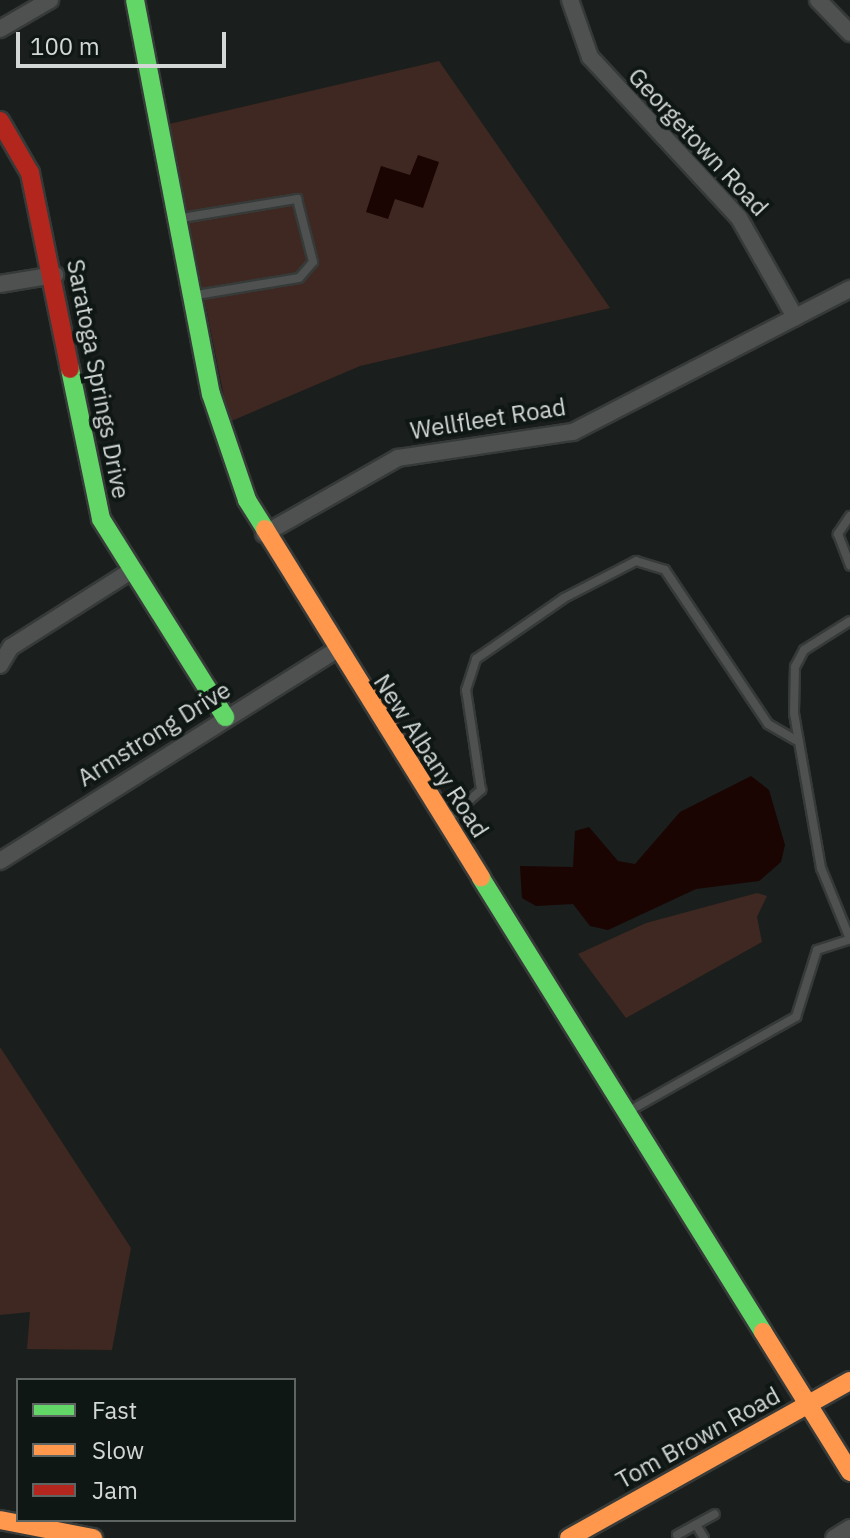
<!DOCTYPE html>
<html>
<head>
<meta charset="utf-8">
<style>
  body { margin:0 }
  #map { position:relative; width:850px; height:1538px; overflow:hidden; background:#1a1e1c; font-family:"IBM Plex Sans",sans-serif }
  div>[style] { position:absolute }
  .green>* { inset:0; background:#3e2821 }
  .water>* { inset:0; background:#1a0503 }
  .roads { filter:drop-shadow(2px 0 #363a38) drop-shadow(-2px 0 #363a38) drop-shadow(0 2px #363a38) drop-shadow(0 -2px #363a38) }
  .lane>* { height:8px; margin:-4px; padding:0 4px; transform-origin:4px; border-radius:4px; background:#4e5150 }
  .street>* { height:16px; margin:-8px; padding:0 8px; transform-origin:8px; border-radius:8px; background:#4e5150 }
  .fast>* { height:18px; margin:-9px; padding:0 9px; transform-origin:9px; border-radius:9px; background:#63d668 }
  .slow>* { height:18px; margin:-9px; padding:0 9px; transform-origin:9px; border-radius:9px; background:#ff974d }
  .jam>* { height:18px; margin:-9px; padding:0 9px; transform-origin:9px; border-radius:9px; background:#b3261e }
  span { translate:-50% -50%; white-space:nowrap; text-align:center; line-height:1.15; -webkit-text-stroke:8px #0f1714; paint-order:stroke }
  .street-label { font-size:24px; color:#d3d8d6 }
  .legend { position:absolute; left:16px; top:1378px; width:280px; height:144px; box-sizing:border-box; background:#0f1714; border:2px solid #5d6462; margin:0; padding:10px 14px; list-style:none; font-size:24px; color:#d3d8d6 }
  .legend li { display:flex; align-items:center; gap:16px; height:40px }
  .legend b { width:40px; border:2px solid #5d6462 }
  .scale { position:absolute; left:16px; top:32px; width:210px; height:36px; box-sizing:border-box; border:4px solid #d3d8d6; border-top:0; padding-left:10px; font-size:24px; line-height:28px; white-space:nowrap; color:#d3d8d6; -webkit-text-stroke:6px #0f1714; paint-order:stroke }
</style>
</head>
<body>
<div id="map">
  <div class="green">
    <div style="clip-path:polygon(439px 61px,610px 308px,360px 366px,229px 422px,169px 124px)"></div>
    <div style="clip-path:polygon(757px 893px,767px 896px,757px 917px,762px 942px,626px 1018px,578px 954px,646px 923px)"></div>
    <div style="clip-path:polygon(0 1047px,131px 1248px,112px 1350px,27px 1349px,30px 1312px,0 1315px)"></div>
  </div>
  <div class="water">
    <div style="clip-path:polygon(418px 155px,439px 162px,423px 208px,395px 199px,388px 219px,366px 212px,381px 166px,410px 175px)"></div>
    <div style="clip-path:polygon(751px 776px,769px 790px,785px 845px,781px 862px,759px 881px,696px 889px,608px 930px,590px 926px,573px 904px,536px 906px,522px 898px,520px 866px,573px 867px,575px 831px,589px 827px,618px 861px,635px 864px,680px 812px)"></div>
  </div>
  <div class="roads">
    <div class="lane">
      <div style="left:182px;top:218px;width:117px;rotate:-9.4deg"></div>
      <div style="left:297px;top:199px;width:65px;rotate:75.7deg"></div>
      <div style="left:313px;top:262px;width:21px;rotate:131deg"></div>
      <div style="left:299px;top:278px;width:104px;rotate:170.6deg"></div>
      <div style="left:850px;top:516px;width:22px;rotate:124deg"></div>
      <div style="left:838px;top:534px;width:34px;rotate:69deg"></div>
      <div style="left:449px;top:818px;width:43px;rotate:-41.2deg"></div>
      <div style="left:481px;top:790px;width:101px;rotate:-98.5deg"></div>
      <div style="left:466px;top:690px;width:33px;rotate:-72deg"></div>
      <div style="left:476px;top:659px;width:107px;rotate:-34.7deg"></div>
      <div style="left:564px;top:598px;width:81px;rotate:-27.2deg"></div>
      <div style="left:636px;top:561px;width:30px;rotate:17deg"></div>
      <div style="left:665px;top:570px;width:185px;rotate:56.2deg"></div>
      <div style="left:768px;top:724px;width:32px;rotate:30deg"></div>
      <div style="left:850px;top:939px;width:77px;rotate:-112.2deg"></div>
      <div style="left:821px;top:868px;width:157px;rotate:-99.9deg"></div>
      <div style="left:794px;top:713px;width:46px;rotate:-88.8deg"></div>
      <div style="left:795px;top:667px;width:19px;rotate:-62deg"></div>
      <div style="left:804px;top:650px;width:54px;rotate:-32.2deg"></div>
      <div style="left:629px;top:1111px;width:192px;rotate:-29.4deg"></div>
      <div style="left:796px;top:1017px;width:70px;rotate:-72.6deg"></div>
      <div style="left:817px;top:950px;width:35px;rotate:-18deg"></div>
      <div style="left:696px;top:1525px;width:15px;rotate:58deg"></div>
      <div style="left:677px;top:1535px;width:43px;rotate:-28.9deg"></div>
    </div>
    <div class="street">
      <div style="left:570px;top:0;width:60px;rotate:70.7deg"></div>
      <div style="left:590px;top:57px;width:219px;rotate:47.2deg"></div>
      <div style="left:739px;top:218px;width:114px;rotate:60.5deg"></div>
      <div style="left:818px;top:0;width:46px;rotate:45.9deg"></div>
      <div style="left:0;top:29px;width:58px;rotate:-30.1deg"></div>
      <div style="left:0;top:284px;width:56px;rotate:-9.3deg"></div>
      <div style="left:264px;top:534px;width:154px;rotate:-29.6deg"></div>
      <div style="left:398px;top:458px;width:177px;rotate:-8.5deg"></div>
      <div style="left:573px;top:432px;width:312px;rotate:-27.3deg"></div>
      <div style="left:0;top:665px;width:21px;rotate:-59deg"></div>
      <div style="left:11px;top:647px;width:140px;rotate:-32.4deg"></div>
      <div style="left:0;top:861px;width:397px;rotate:-32.1deg"></div>
      <div style="left:834px;top:1538px;width:19px;rotate:-32deg"></div>
    </div>
    <div class="fast">
      <div style="left:135px;top:0;width:401px;rotate:79.1deg"></div>
      <div style="left:211px;top:394px;width:112px;rotate:71.2deg"></div>
      <div style="left:247px;top:500px;width:34px;rotate:58deg"></div>
      <div style="left:70px;top:369px;width:153px;rotate:78.3deg"></div>
      <div style="left:101px;top:519px;width:234px;rotate:57.9deg"></div>
      <div style="left:481px;top:878px;width:534px;rotate:58.15deg"></div>
    </div>
    <div class="slow">
      <div style="left:265px;top:529px;width:410px;rotate:58.2deg"></div>
      <div style="left:763px;top:1332px;width:165px;rotate:58.1deg"></div>
      <div style="left:0;top:1520px;width:95px;rotate:11deg"></div>
      <div style="left:569px;top:1538px;width:322px;rotate:-29.2deg"></div>
    </div>
    <div class="jam">
      <div style="left:0;top:121px;width:60px;rotate:60deg"></div>
      <div style="left:30px;top:173px;width:200px;rotate:78.5deg"></div>
    </div>
  </div>
  <div class="street-label">
    <span style="left:698px;top:142px;rotate:47deg">Georgetown Road</span>
    <span style="left:98px;top:379px;rotate:79deg">Saratoga Springs Drive</span>
    <span style="left:488px;top:419px;rotate:-9deg">Wellfleet Road</span>
    <span style="left:154px;top:734px;rotate:-32deg">Armstrong Drive</span>
    <span style="left:431px;top:756px;rotate:57deg">New Albany Road</span>
    <span style="left:698px;top:1438px;rotate:-29deg">Tom Brown Road</span>
  </div>
  <ul class="legend">
  <li><b style="height:10px;background:#63d668"></b>Fast</li>
  <li><b style="height:10px;background:#ff974d"></b>Slow</li>
  <li><b style="height:10px;background:#b3261e"></b>Jam</li>
  </ul>
  <div class="scale">100 m</div>
</div>
</body>
</html>
